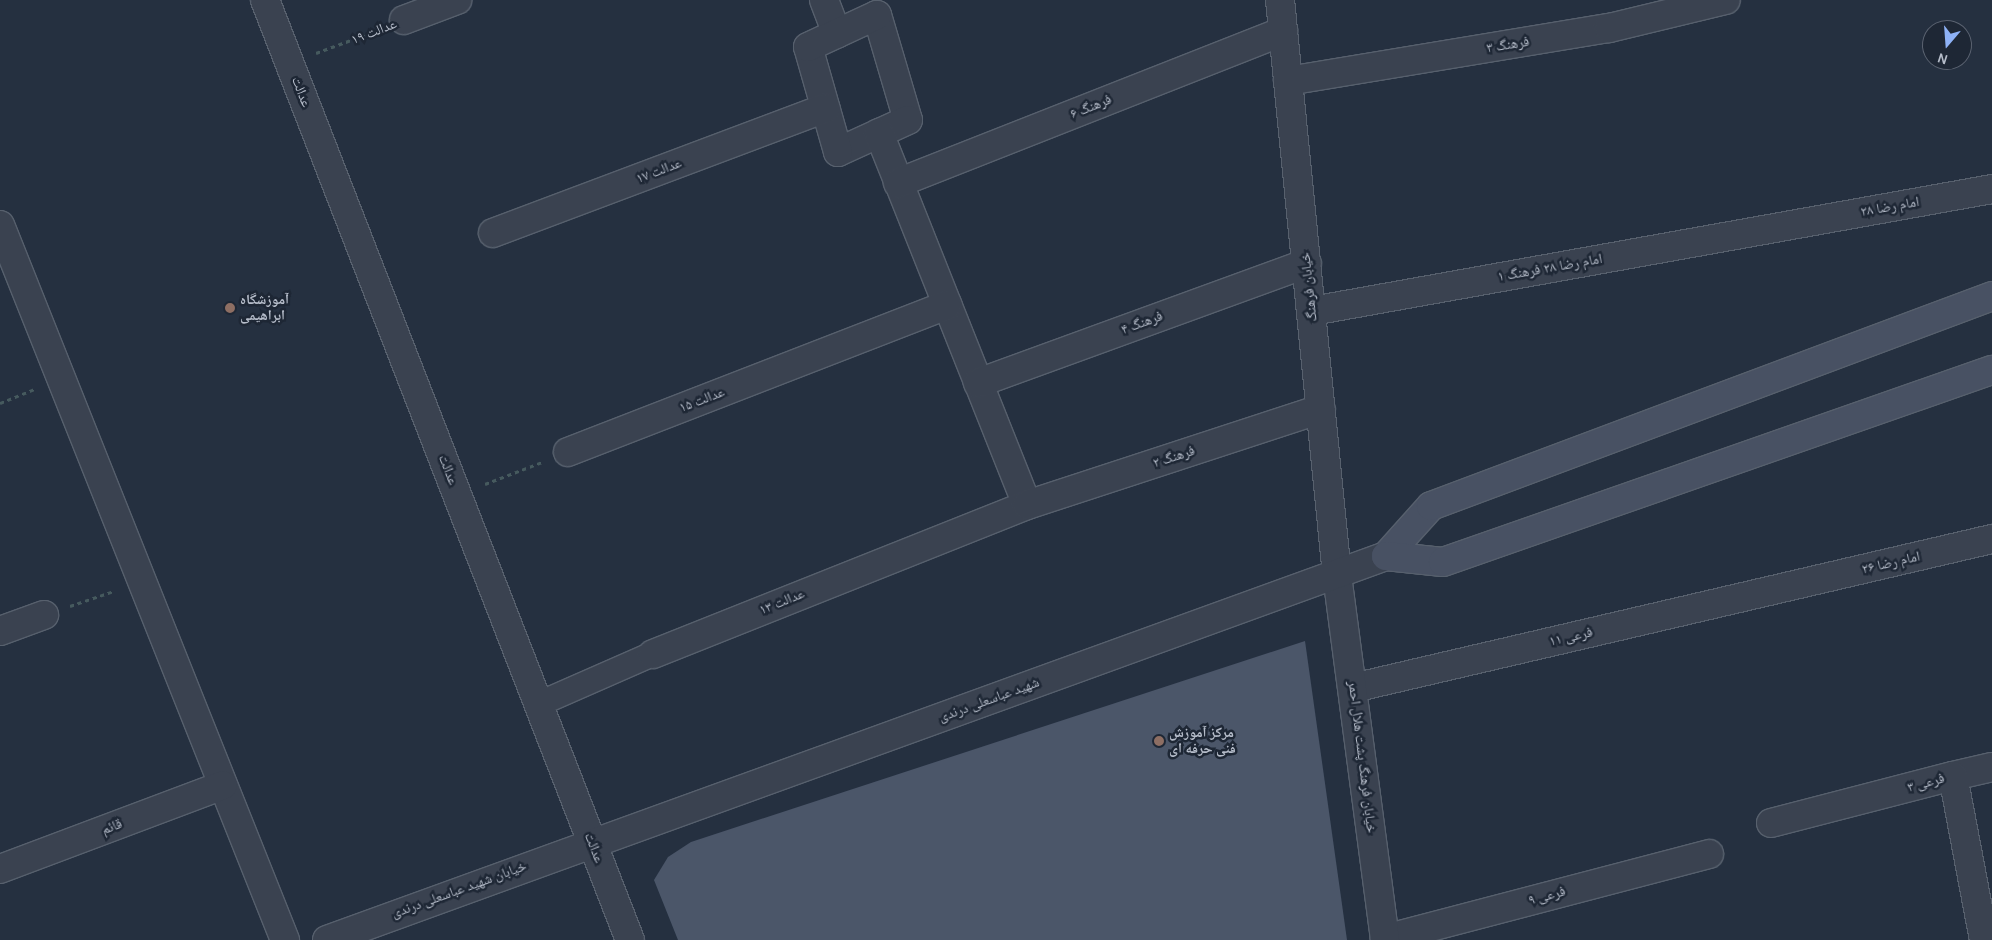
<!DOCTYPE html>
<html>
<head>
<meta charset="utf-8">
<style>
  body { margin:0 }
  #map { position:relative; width:1992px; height:940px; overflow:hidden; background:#253040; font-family:Karla,"Noto Naskh Arabic",sans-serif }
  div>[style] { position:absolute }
  .building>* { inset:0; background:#4b5669 }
  .path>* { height:3px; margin-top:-1.5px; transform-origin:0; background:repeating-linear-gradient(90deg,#465a5e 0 4px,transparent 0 8px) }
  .roads { filter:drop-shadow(1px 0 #57606d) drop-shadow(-1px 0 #57606d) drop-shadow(0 1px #57606d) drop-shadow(0 -1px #57606d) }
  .pedestrian>* { height:24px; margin:-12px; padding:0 12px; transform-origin:12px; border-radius:12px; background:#3a4250 }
  .minor>* { height:28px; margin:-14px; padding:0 14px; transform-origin:14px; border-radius:14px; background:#3a4250 }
  .tertiary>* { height:28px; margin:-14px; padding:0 14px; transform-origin:14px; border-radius:14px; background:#3a4250 }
  .secondary>* { height:28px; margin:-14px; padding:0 14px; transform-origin:14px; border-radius:14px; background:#485163 }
  .dots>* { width:14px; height:14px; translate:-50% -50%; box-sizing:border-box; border:2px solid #1e2735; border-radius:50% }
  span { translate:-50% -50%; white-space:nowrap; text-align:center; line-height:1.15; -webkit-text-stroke:5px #1e2735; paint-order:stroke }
  .street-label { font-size:14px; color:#b6bdca }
  .poi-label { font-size:14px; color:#b6bdca; font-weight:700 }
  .left { translate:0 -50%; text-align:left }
  .north { position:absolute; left:1922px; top:20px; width:50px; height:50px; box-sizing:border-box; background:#1e2735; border:1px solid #5b6371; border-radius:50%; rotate:198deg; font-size:14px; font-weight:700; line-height:20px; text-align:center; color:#b6bdca }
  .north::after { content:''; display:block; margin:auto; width:18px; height:22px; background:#8eb2f7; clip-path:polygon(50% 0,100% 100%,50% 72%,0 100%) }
</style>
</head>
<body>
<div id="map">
  <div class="building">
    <div style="clip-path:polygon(1305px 641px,1347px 940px,678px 940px,654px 880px,668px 857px,691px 842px)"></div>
  </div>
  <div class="path">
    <div style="left:316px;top:53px;width:66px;rotate:-20.4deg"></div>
    <div style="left:0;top:403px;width:37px;rotate:-22deg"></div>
    <div style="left:485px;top:484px;width:61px;rotate:-21.1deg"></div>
    <div style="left:70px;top:606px;width:46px;rotate:-18.8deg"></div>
  </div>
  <div class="roads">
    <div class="pedestrian">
      <div style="left:539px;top:704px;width:124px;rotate:-23.7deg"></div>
    </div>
    <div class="minor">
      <div style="left:824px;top:0;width:36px;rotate:69deg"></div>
      <div style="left:877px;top:15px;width:109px;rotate:73.6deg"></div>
      <div style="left:908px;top:120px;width:77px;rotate:155.4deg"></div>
      <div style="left:838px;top:152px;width:109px;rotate:-105.9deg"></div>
      <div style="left:808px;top:47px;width:76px;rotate:-24.9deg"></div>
      <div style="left:404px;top:20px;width:57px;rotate:-20.7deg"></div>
      <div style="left:1288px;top:81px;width:325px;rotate:-9.4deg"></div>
      <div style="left:1609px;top:28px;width:120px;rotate:-13.5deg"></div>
      <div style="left:879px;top:133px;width:400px;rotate:68.3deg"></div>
      <div style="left:898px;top:183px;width:414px;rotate:-21.5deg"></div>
      <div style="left:0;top:225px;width:770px;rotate:68.27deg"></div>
      <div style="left:493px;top:233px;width:355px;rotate:-20.6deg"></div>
      <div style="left:1312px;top:311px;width:691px;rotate:-10.17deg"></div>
      <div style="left:978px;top:383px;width:350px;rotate:-20deg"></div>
      <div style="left:568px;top:452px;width:407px;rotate:-21.2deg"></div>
      <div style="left:0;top:631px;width:47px;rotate:-20deg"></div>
      <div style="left:653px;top:654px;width:403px;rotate:-21.7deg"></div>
      <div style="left:1027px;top:505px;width:309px;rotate:-18.1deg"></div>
      <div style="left:1353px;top:688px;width:656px;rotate:-13.13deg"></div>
      <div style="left:1953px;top:776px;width:40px;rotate:-13deg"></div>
      <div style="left:1771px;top:823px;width:188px;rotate:-14.5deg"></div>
      <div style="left:1953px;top:776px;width:162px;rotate:79.3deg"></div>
      <div style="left:0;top:869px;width:238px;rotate:-20.6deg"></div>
      <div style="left:1385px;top:939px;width:335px;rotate:-14.7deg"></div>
    </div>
    <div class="tertiary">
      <div style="left:265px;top:0;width:1008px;rotate:68.78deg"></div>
      <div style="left:1280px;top:0;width:578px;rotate:84.34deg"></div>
      <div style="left:1337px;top:575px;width:368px;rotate:82.5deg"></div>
      <div style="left:327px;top:940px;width:1126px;rotate:-19.93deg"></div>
    </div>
    <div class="secondary">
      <div style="left:1386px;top:556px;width:67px;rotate:-48deg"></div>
      <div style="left:1431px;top:506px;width:599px;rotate:-20.52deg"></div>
      <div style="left:1386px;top:556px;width:57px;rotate:6deg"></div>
      <div style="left:1443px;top:562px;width:582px;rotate:-19.28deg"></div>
    </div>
  </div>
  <div class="dots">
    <div style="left:230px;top:308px;background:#8d6e63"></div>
    <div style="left:1159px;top:741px;background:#8d6e63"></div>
  </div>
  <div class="street-label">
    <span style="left:374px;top:32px;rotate:-21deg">عدالت ۱۹</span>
    <span style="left:1508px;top:45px;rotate:-9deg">فرهنگ ۳</span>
    <span style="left:301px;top:92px;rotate:69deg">عدالت</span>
    <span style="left:1091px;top:107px;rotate:-22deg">فرهنگ ۶</span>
    <span style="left:659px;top:171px;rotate:-21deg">عدالت ۱۷</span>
    <span style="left:1890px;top:207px;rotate:-10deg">امام رضا ۲۸</span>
    <span style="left:1550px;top:268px;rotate:-10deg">امام رضا ۲۸ فرهنگ ۱</span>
    <span style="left:1309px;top:287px;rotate:-96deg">خیابان فرهنگ</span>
    <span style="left:1142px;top:323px;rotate:-20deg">فرهنگ ۴</span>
    <span style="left:702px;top:400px;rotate:-21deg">عدالت ۱۵</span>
    <span style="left:1174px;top:457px;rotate:-18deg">فرهنگ ۲</span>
    <span style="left:448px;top:470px;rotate:69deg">عدالت</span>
    <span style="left:1891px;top:563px;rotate:-13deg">امام رضا ۲۶</span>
    <span style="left:782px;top:602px;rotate:-22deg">عدالت ۱۳</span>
    <span style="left:1571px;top:637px;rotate:-13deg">فرعی ۱۱</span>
    <span style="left:989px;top:700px;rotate:-20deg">شهید عباسعلی درندی</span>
    <span style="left:1362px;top:757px;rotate:83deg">خیابان فرهنگ پشت هلال احمر</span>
    <span style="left:1926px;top:783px;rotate:-15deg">فرعی ۳</span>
    <span style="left:112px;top:827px;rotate:-21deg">قائم</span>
    <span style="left:594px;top:848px;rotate:69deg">عدالت</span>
    <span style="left:459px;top:890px;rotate:-20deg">خیابان شهید عباسعلی درندی</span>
    <span style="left:1547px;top:896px;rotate:-15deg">فرعی ۹</span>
  </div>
  <div class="poi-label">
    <span class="left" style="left:240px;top:308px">آموزشگاه<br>ابراهیمی</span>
    <span class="left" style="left:1169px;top:741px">مرکز آموزش<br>فنی حرفه ای</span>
  </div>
  <div class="north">N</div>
</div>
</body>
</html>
